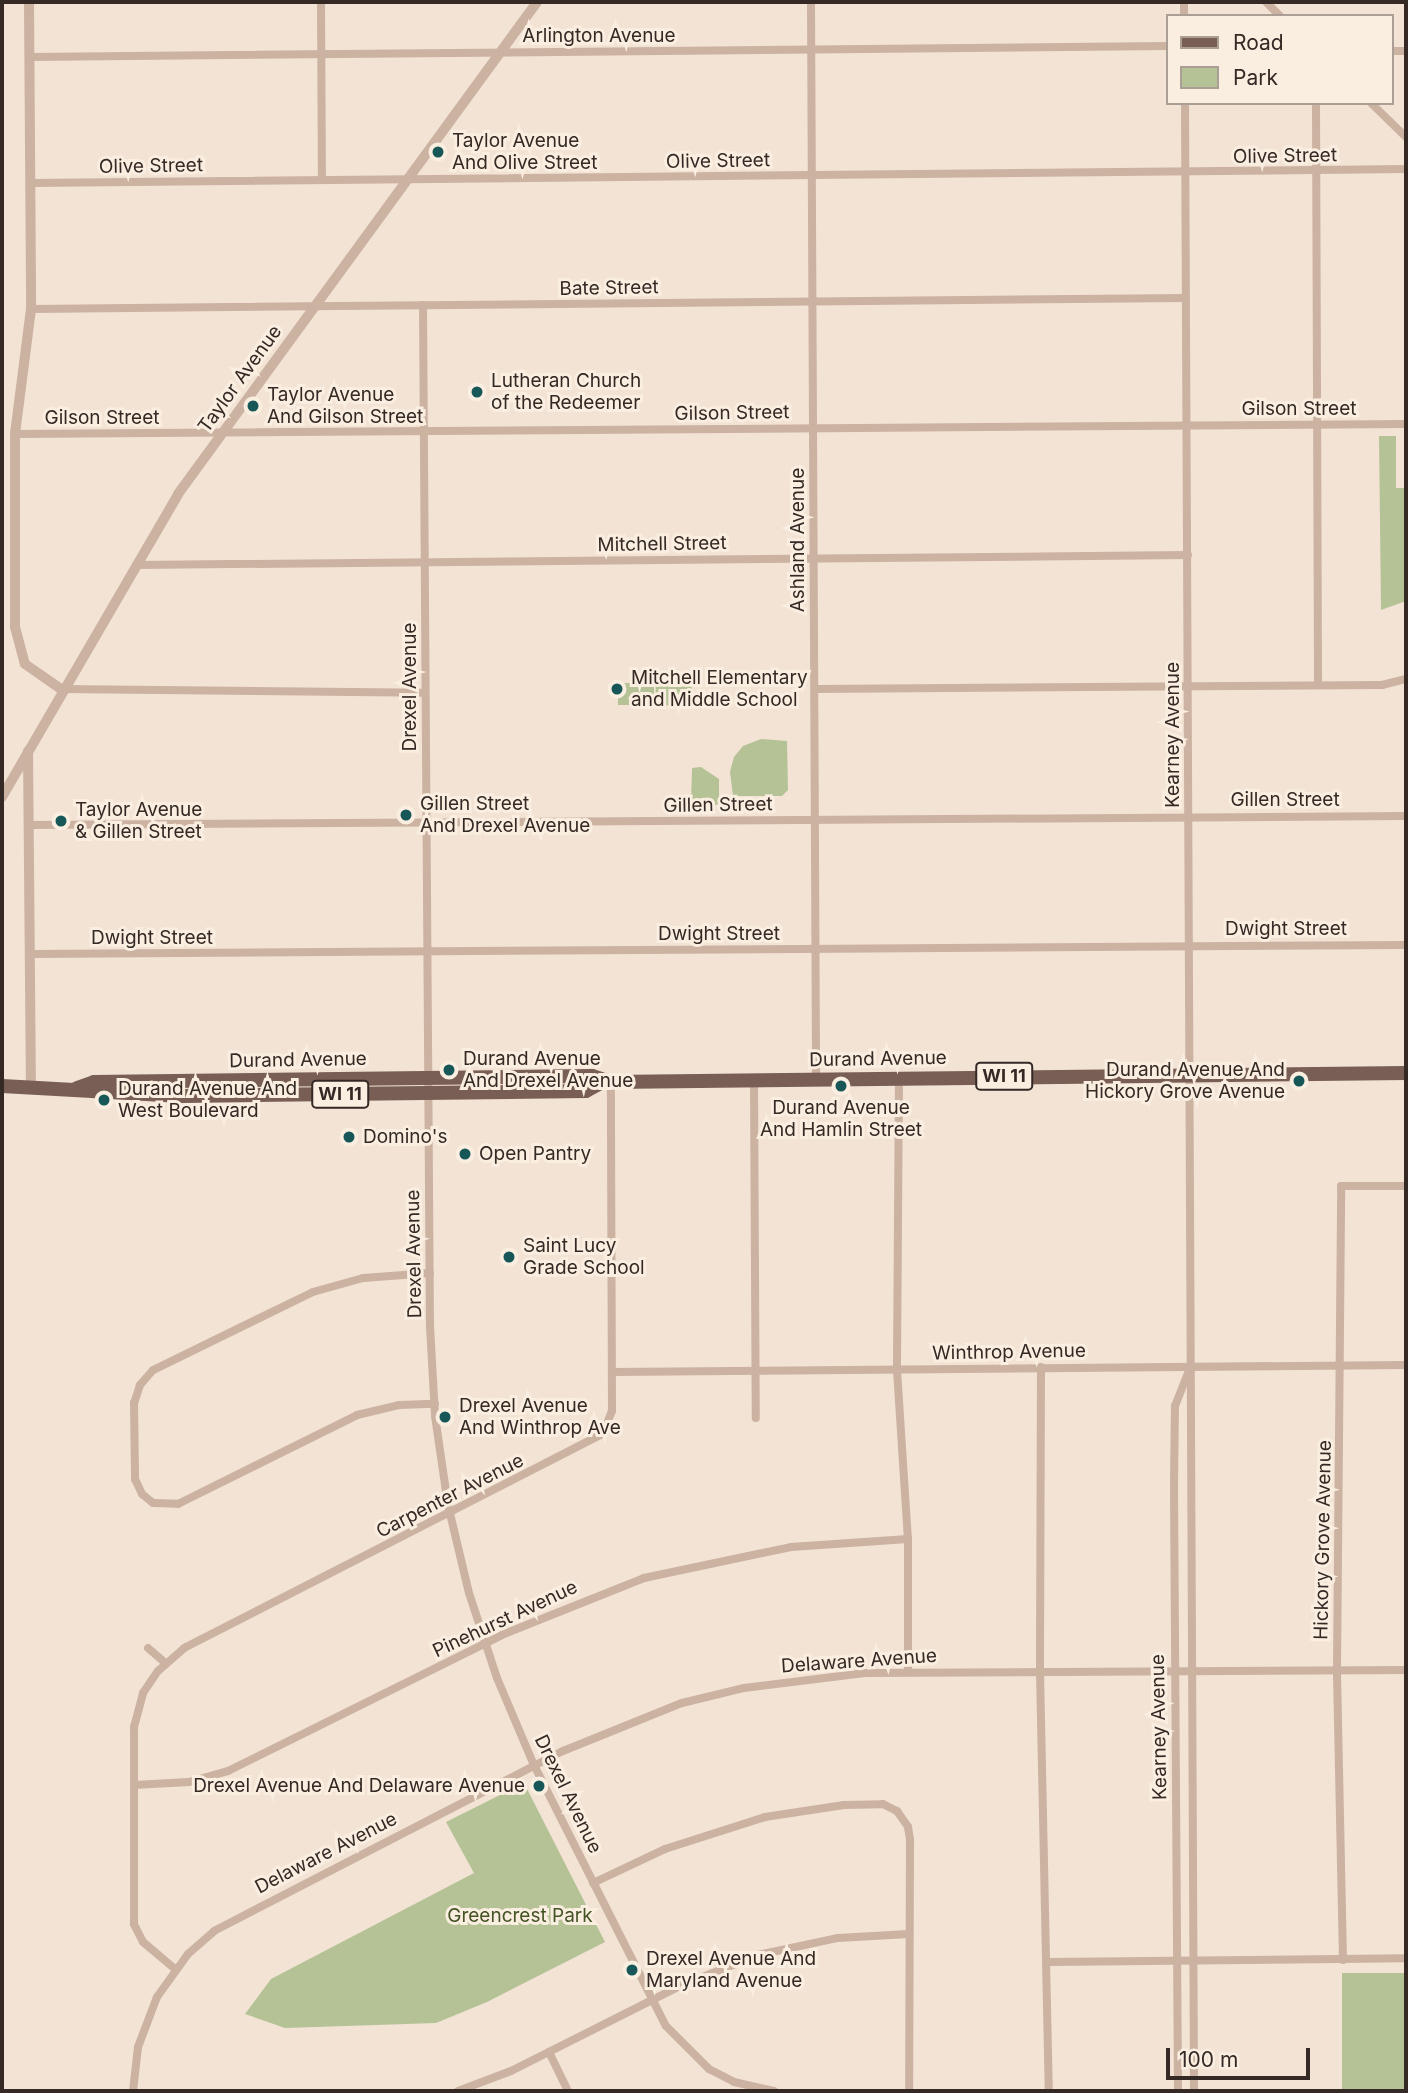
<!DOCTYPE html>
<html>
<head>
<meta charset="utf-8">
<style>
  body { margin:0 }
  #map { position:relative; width:1408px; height:2093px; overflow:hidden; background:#f2e3d5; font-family:Inter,sans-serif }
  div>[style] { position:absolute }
  .green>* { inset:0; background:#b5c295; transform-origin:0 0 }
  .minor>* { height:8px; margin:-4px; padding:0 4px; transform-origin:4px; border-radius:4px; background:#cbb2a1 }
  .tertiary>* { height:10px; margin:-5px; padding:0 5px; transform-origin:5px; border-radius:5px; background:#cbb2a1 }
  .primary>* { height:14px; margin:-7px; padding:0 7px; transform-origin:7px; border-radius:7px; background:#785e54 }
  .dots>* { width:19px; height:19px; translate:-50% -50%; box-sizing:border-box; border:4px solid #faeee1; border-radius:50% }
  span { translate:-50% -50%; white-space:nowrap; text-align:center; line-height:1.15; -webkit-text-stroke:6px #faeee1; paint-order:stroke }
  .shield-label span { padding:2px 5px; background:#faeee1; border:2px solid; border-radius:5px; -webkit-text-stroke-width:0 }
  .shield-label { font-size:18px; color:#342924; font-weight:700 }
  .street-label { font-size:19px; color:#342924 }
  .poi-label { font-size:19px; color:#342924 }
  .left { translate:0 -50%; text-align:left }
  .right { translate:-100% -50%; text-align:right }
  .park-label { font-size:19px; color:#455426 }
  .frame { position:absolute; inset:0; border:4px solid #342924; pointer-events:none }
  .legend { position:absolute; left:1166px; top:14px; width:228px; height:91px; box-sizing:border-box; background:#faeee1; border:2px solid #ab9f95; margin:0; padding:9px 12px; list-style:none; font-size:21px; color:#342924 }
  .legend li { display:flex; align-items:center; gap:14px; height:35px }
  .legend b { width:35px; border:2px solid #ab9f95 }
  .scale { position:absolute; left:1166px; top:2048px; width:144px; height:32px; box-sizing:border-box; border:4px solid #342924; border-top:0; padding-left:9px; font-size:21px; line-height:24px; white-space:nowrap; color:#342924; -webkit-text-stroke:5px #faeee1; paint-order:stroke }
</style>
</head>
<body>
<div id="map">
  <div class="green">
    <div style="clip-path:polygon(1379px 436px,1396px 436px,1396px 488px,1406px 488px,1406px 601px,1381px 610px)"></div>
    <div style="left:618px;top:683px;width:36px;height:22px"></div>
    <div style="left:656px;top:683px;width:36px;height:22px;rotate:2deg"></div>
    <div style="clip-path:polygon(761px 739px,787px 741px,788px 790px,782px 796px,733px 796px,730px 772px,734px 757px,743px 746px)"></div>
    <div style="clip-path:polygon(701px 767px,719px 779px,719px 805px,691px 805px,692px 768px)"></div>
    <div style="clip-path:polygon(524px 1783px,605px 1942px,487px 2002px,436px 2023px,285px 2028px,245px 2014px,271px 1979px,474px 1873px,446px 1822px)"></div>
    <div style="left:1406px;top:1973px;width:118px;height:64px;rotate:90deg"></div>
  </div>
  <div class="minor">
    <div style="left:321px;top:2px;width:178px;rotate:89.7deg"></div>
    <div style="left:811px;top:2px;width:1077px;rotate:89.73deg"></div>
    <div style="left:1184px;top:2px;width:14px;rotate:90deg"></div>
    <div style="left:1266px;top:2px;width:20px;rotate:45deg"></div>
    <div style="left:1392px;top:51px;width:14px"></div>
    <div style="left:30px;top:57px;width:1138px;rotate:-0.55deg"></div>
    <div style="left:1185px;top:103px;width:1988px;rotate:89.74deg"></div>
    <div style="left:1316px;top:103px;width:582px;rotate:89.8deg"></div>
    <div style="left:1371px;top:103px;width:49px;rotate:44.2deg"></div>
    <div style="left:31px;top:183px;width:1375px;rotate:-0.58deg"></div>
    <div style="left:423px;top:305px;width:1021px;rotate:89.61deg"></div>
    <div style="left:430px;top:1326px;width:90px;rotate:86.8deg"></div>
    <div style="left:435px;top:1416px;width:90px;rotate:81.7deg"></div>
    <div style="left:448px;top:1505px;width:90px;rotate:76.6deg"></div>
    <div style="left:469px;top:1593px;width:89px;rotate:71.8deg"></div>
    <div style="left:497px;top:1678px;width:95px;rotate:67deg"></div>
    <div style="left:534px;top:1765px;width:292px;rotate:63.2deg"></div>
    <div style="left:666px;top:2026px;width:61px;rotate:45deg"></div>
    <div style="left:709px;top:2069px;width:28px;rotate:27deg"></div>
    <div style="left:734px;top:2082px;width:41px;rotate:12.7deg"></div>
    <div style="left:31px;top:309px;width:1155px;rotate:-0.55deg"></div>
    <div style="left:15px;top:434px;width:1391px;rotate:-0.41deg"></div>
    <div style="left:136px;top:565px;width:1052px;rotate:-0.54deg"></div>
    <div style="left:61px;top:689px;width:364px;rotate:0.6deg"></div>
    <div style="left:815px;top:689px;width:567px;rotate:-0.4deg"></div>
    <div style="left:1382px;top:685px;width:25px;rotate:-14deg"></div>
    <div style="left:30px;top:825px;width:1376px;rotate:-0.37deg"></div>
    <div style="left:32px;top:954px;width:1374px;rotate:-0.38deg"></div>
    <div style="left:899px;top:1077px;width:293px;rotate:90.4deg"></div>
    <div style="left:897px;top:1370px;width:169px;rotate:86.3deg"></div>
    <div style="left:908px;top:1539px;width:132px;rotate:90deg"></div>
    <div style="left:754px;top:1080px;width:338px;rotate:89.7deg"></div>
    <div style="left:430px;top:1273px;width:67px;rotate:175.7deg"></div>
    <div style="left:363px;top:1278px;width:52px;rotate:164.4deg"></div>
    <div style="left:313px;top:1292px;width:178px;rotate:154deg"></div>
    <div style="left:153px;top:1370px;width:20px;rotate:131deg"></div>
    <div style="left:140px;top:1385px;width:19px;rotate:108deg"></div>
    <div style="left:134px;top:1403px;width:76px;rotate:89.2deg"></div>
    <div style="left:135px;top:1479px;width:17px;rotate:65deg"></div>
    <div style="left:142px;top:1494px;width:14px;rotate:39deg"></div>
    <div style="left:153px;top:1503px;width:25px;rotate:2deg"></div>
    <div style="left:178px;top:1504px;width:200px;rotate:-26.4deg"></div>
    <div style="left:357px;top:1415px;width:43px;rotate:-13.4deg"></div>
    <div style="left:399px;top:1405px;width:36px;rotate:-2deg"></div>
    <div style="left:1041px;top:1367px;width:305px;rotate:90.2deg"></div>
    <div style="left:1040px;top:1672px;width:419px;rotate:88.8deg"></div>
    <div style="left:612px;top:1372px;width:794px;rotate:-0.51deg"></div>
    <div style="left:148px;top:1648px;width:23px;rotate:41deg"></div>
    <div style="left:134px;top:1785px;width:55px;rotate:-3.1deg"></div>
    <div style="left:189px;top:1782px;width:41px;rotate:-15.8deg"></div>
    <div style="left:228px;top:1771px;width:308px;rotate:-26.4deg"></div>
    <div style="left:504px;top:1634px;width:151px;rotate:-21.8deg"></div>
    <div style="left:644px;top:1578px;width:150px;rotate:-11.9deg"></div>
    <div style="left:791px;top:1547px;width:117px;rotate:-3.9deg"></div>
    <div style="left:593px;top:1883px;width:80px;rotate:-25.3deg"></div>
    <div style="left:665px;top:1849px;width:105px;rotate:-17.7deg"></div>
    <div style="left:765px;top:1817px;width:80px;rotate:-8.6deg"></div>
    <div style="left:844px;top:1805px;width:39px;rotate:-1deg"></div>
    <div style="left:883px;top:1804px;width:16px;rotate:27deg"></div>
    <div style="left:897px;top:1811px;width:19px;rotate:55deg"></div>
    <div style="left:908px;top:1827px;width:13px;rotate:81deg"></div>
    <div style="left:910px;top:1840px;width:251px;rotate:90.2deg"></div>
    <div style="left:1343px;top:1960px;width:291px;rotate:-91.2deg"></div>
    <div style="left:1337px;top:1669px;width:483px;rotate:-89.5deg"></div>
    <div style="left:1341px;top:1186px;width:65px"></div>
    <div style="left:1049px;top:1962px;width:357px;rotate:-0.6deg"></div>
    <div style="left:175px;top:1969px;width:42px;rotate:-139.8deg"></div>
    <div style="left:143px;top:1942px;width:20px;rotate:-117deg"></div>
    <div style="left:134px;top:1924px;width:197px;rotate:-90deg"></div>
    <div style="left:134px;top:1727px;width:35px;rotate:-75deg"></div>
    <div style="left:143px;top:1693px;width:27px;rotate:-56deg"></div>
    <div style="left:158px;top:1671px;width:35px;rotate:-41deg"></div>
    <div style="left:184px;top:1648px;width:470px;rotate:-27.1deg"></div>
    <div style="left:603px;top:1434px;width:25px;rotate:-69deg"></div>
    <div style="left:612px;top:1411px;width:329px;rotate:-90.2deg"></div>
    <div style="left:549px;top:2052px;width:43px;rotate:64deg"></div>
    <div style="left:133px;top:2091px;width:44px;rotate:-83.5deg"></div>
    <div style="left:138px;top:2047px;width:53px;rotate:-69.2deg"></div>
    <div style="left:157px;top:1997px;width:53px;rotate:-54.2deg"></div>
    <div style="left:188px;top:1954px;width:35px;rotate:-41deg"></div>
    <div style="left:214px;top:1931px;width:393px;rotate:-27.3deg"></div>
    <div style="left:563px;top:1751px;width:128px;rotate:-22deg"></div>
    <div style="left:682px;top:1703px;width:64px;rotate:-13.6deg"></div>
    <div style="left:744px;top:1688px;width:122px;rotate:-7.1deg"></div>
    <div style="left:865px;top:1673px;width:541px;rotate:-0.32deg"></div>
    <div style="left:458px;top:2091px;width:57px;rotate:-20.7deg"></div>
    <div style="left:511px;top:2071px;width:191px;rotate:-26.7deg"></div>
    <div style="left:682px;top:1985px;width:82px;rotate:-21.5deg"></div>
    <div style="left:758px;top:1955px;width:82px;rotate:-12deg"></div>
    <div style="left:838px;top:1938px;width:71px;rotate:-3.2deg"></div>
    <div style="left:1178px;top:2091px;width:606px;rotate:-90.38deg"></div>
    <div style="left:1174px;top:1485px;width:79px;rotate:-89.3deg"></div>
    <div style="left:1175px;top:1406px;width:41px;rotate:-68.5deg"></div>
  </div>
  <div class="tertiary">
    <div style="left:29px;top:2px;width:307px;rotate:89.6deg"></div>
    <div style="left:31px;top:309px;width:126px;rotate:97.3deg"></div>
    <div style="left:15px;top:434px;width:193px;rotate:90deg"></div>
    <div style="left:15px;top:627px;width:38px;rotate:75deg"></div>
    <div style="left:25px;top:664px;width:44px;rotate:34.8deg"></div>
    <div style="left:28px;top:751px;width:336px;rotate:89.5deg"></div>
    <div style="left:2px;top:797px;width:350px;rotate:-59.8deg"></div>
    <div style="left:178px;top:494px;width:609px;rotate:-53.88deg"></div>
  </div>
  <div class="primary">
    <div style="left:2px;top:1086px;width:180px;rotate:3.2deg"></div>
    <div style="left:182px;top:1096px;width:404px;rotate:-0.7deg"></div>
    <div style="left:586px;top:1091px;width:18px;rotate:-29deg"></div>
    <div style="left:77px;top:1088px;width:18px;rotate:-19deg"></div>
    <div style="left:94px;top:1082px;width:498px;rotate:-0.7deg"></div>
    <div style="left:592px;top:1076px;width:20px;rotate:18deg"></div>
    <div style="left:611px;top:1082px;width:795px;rotate:-0.65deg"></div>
  </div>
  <div class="dots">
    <div style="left:438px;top:152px;background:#175758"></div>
    <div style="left:477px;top:392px;background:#175758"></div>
    <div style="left:253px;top:406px;background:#175758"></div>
    <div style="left:617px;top:689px;background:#175758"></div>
    <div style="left:406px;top:815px;background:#175758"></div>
    <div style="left:61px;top:821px;background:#175758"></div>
    <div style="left:449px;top:1070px;background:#175758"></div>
    <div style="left:1299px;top:1081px;background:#175758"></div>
    <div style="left:841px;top:1086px;background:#175758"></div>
    <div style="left:104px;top:1100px;background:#175758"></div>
    <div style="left:349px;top:1137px;background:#175758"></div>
    <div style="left:465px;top:1154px;background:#175758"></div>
    <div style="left:509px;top:1257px;background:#175758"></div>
    <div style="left:445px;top:1417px;background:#175758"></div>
    <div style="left:539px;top:1786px;background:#175758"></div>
    <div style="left:632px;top:1970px;background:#175758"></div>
  </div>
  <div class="shield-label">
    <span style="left:1004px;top:1076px">WI 11</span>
    <span style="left:340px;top:1094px">WI 11</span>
  </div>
  <div class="street-label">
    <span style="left:599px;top:36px">Arlington Avenue</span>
    <span style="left:1285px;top:156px;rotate:-1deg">Olive Street</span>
    <span style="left:718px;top:161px;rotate:-1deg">Olive Street</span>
    <span style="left:151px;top:166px;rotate:-1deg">Olive Street</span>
    <span style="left:609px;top:288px;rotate:-1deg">Bate Street</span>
    <span style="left:240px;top:379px;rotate:-54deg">Taylor Avenue</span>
    <span style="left:1299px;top:409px">Gilson Street</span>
    <span style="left:732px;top:413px;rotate:-1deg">Gilson Street</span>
    <span style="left:102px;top:418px">Gilson Street</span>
    <span style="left:798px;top:540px;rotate:-90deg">Ashland Avenue</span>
    <span style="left:662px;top:544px;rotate:-1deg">Mitchell Street</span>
    <span style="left:410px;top:687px;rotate:-90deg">Drexel Avenue</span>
    <span style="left:1173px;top:735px;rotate:-90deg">Kearney Avenue</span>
    <span style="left:1285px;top:800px">Gillen Street</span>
    <span style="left:718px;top:805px;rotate:-1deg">Gillen Street</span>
    <span style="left:1286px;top:929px">Dwight Street</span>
    <span style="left:719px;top:934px">Dwight Street</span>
    <span style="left:152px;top:938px">Dwight Street</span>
    <span style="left:878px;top:1059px;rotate:-1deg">Durand Avenue</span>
    <span style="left:298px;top:1060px;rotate:-1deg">Durand Avenue</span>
    <span style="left:414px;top:1254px;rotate:-91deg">Drexel Avenue</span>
    <span style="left:1009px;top:1352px;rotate:-1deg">Winthrop Avenue</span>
    <span style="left:450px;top:1496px;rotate:-27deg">Carpenter Avenue</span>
    <span style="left:1323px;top:1540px;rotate:-89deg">Hickory Grove Avenue</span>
    <span style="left:505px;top:1619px;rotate:-25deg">Pinehurst Avenue</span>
    <span style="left:859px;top:1661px;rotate:-4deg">Delaware Avenue</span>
    <span style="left:1159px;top:1727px;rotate:-91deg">Kearney Avenue</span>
    <span style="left:568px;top:1794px;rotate:64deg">Drexel Avenue</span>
    <span style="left:326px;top:1853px;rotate:-27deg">Delaware Avenue</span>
  </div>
  <div class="poi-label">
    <span class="left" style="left:452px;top:152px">Taylor Avenue<br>And Olive Street</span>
    <span class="left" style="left:491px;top:392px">Lutheran Church<br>of the Redeemer</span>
    <span class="left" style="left:267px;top:406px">Taylor Avenue<br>And Gilson Street</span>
    <span class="left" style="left:631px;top:689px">Mitchell Elementary<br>and Middle School</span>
    <span class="left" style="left:420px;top:815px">Gillen Street<br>And Drexel Avenue</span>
    <span class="left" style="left:75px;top:821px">Taylor Avenue<br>&amp; Gillen Street</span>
    <span class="left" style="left:463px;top:1070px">Durand Avenue<br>And Drexel Avenue</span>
    <span class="right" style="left:1285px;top:1081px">Durand Avenue And<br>Hickory Grove Avenue</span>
    <span class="left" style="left:118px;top:1100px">Durand Avenue And<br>West Boulevard</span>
    <span style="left:841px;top:1119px">Durand Avenue<br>And Hamlin Street</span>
    <span class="left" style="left:363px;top:1137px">Domino's</span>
    <span class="left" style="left:479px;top:1154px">Open Pantry</span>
    <span class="left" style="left:523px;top:1257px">Saint Lucy<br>Grade School</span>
    <span class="left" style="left:459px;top:1417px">Drexel Avenue<br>And Winthrop Ave</span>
    <span class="right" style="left:525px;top:1786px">Drexel Avenue And Delaware Avenue</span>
    <span class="left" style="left:646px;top:1970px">Drexel Avenue And<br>Maryland Avenue</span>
  </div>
  <div class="park-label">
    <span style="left:520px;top:1916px">Greencrest Park</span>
  </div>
  <div class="frame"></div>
  <ul class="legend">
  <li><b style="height:9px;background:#785e54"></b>Road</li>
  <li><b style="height:19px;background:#b5c295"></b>Park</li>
  </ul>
  <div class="scale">100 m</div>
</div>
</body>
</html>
